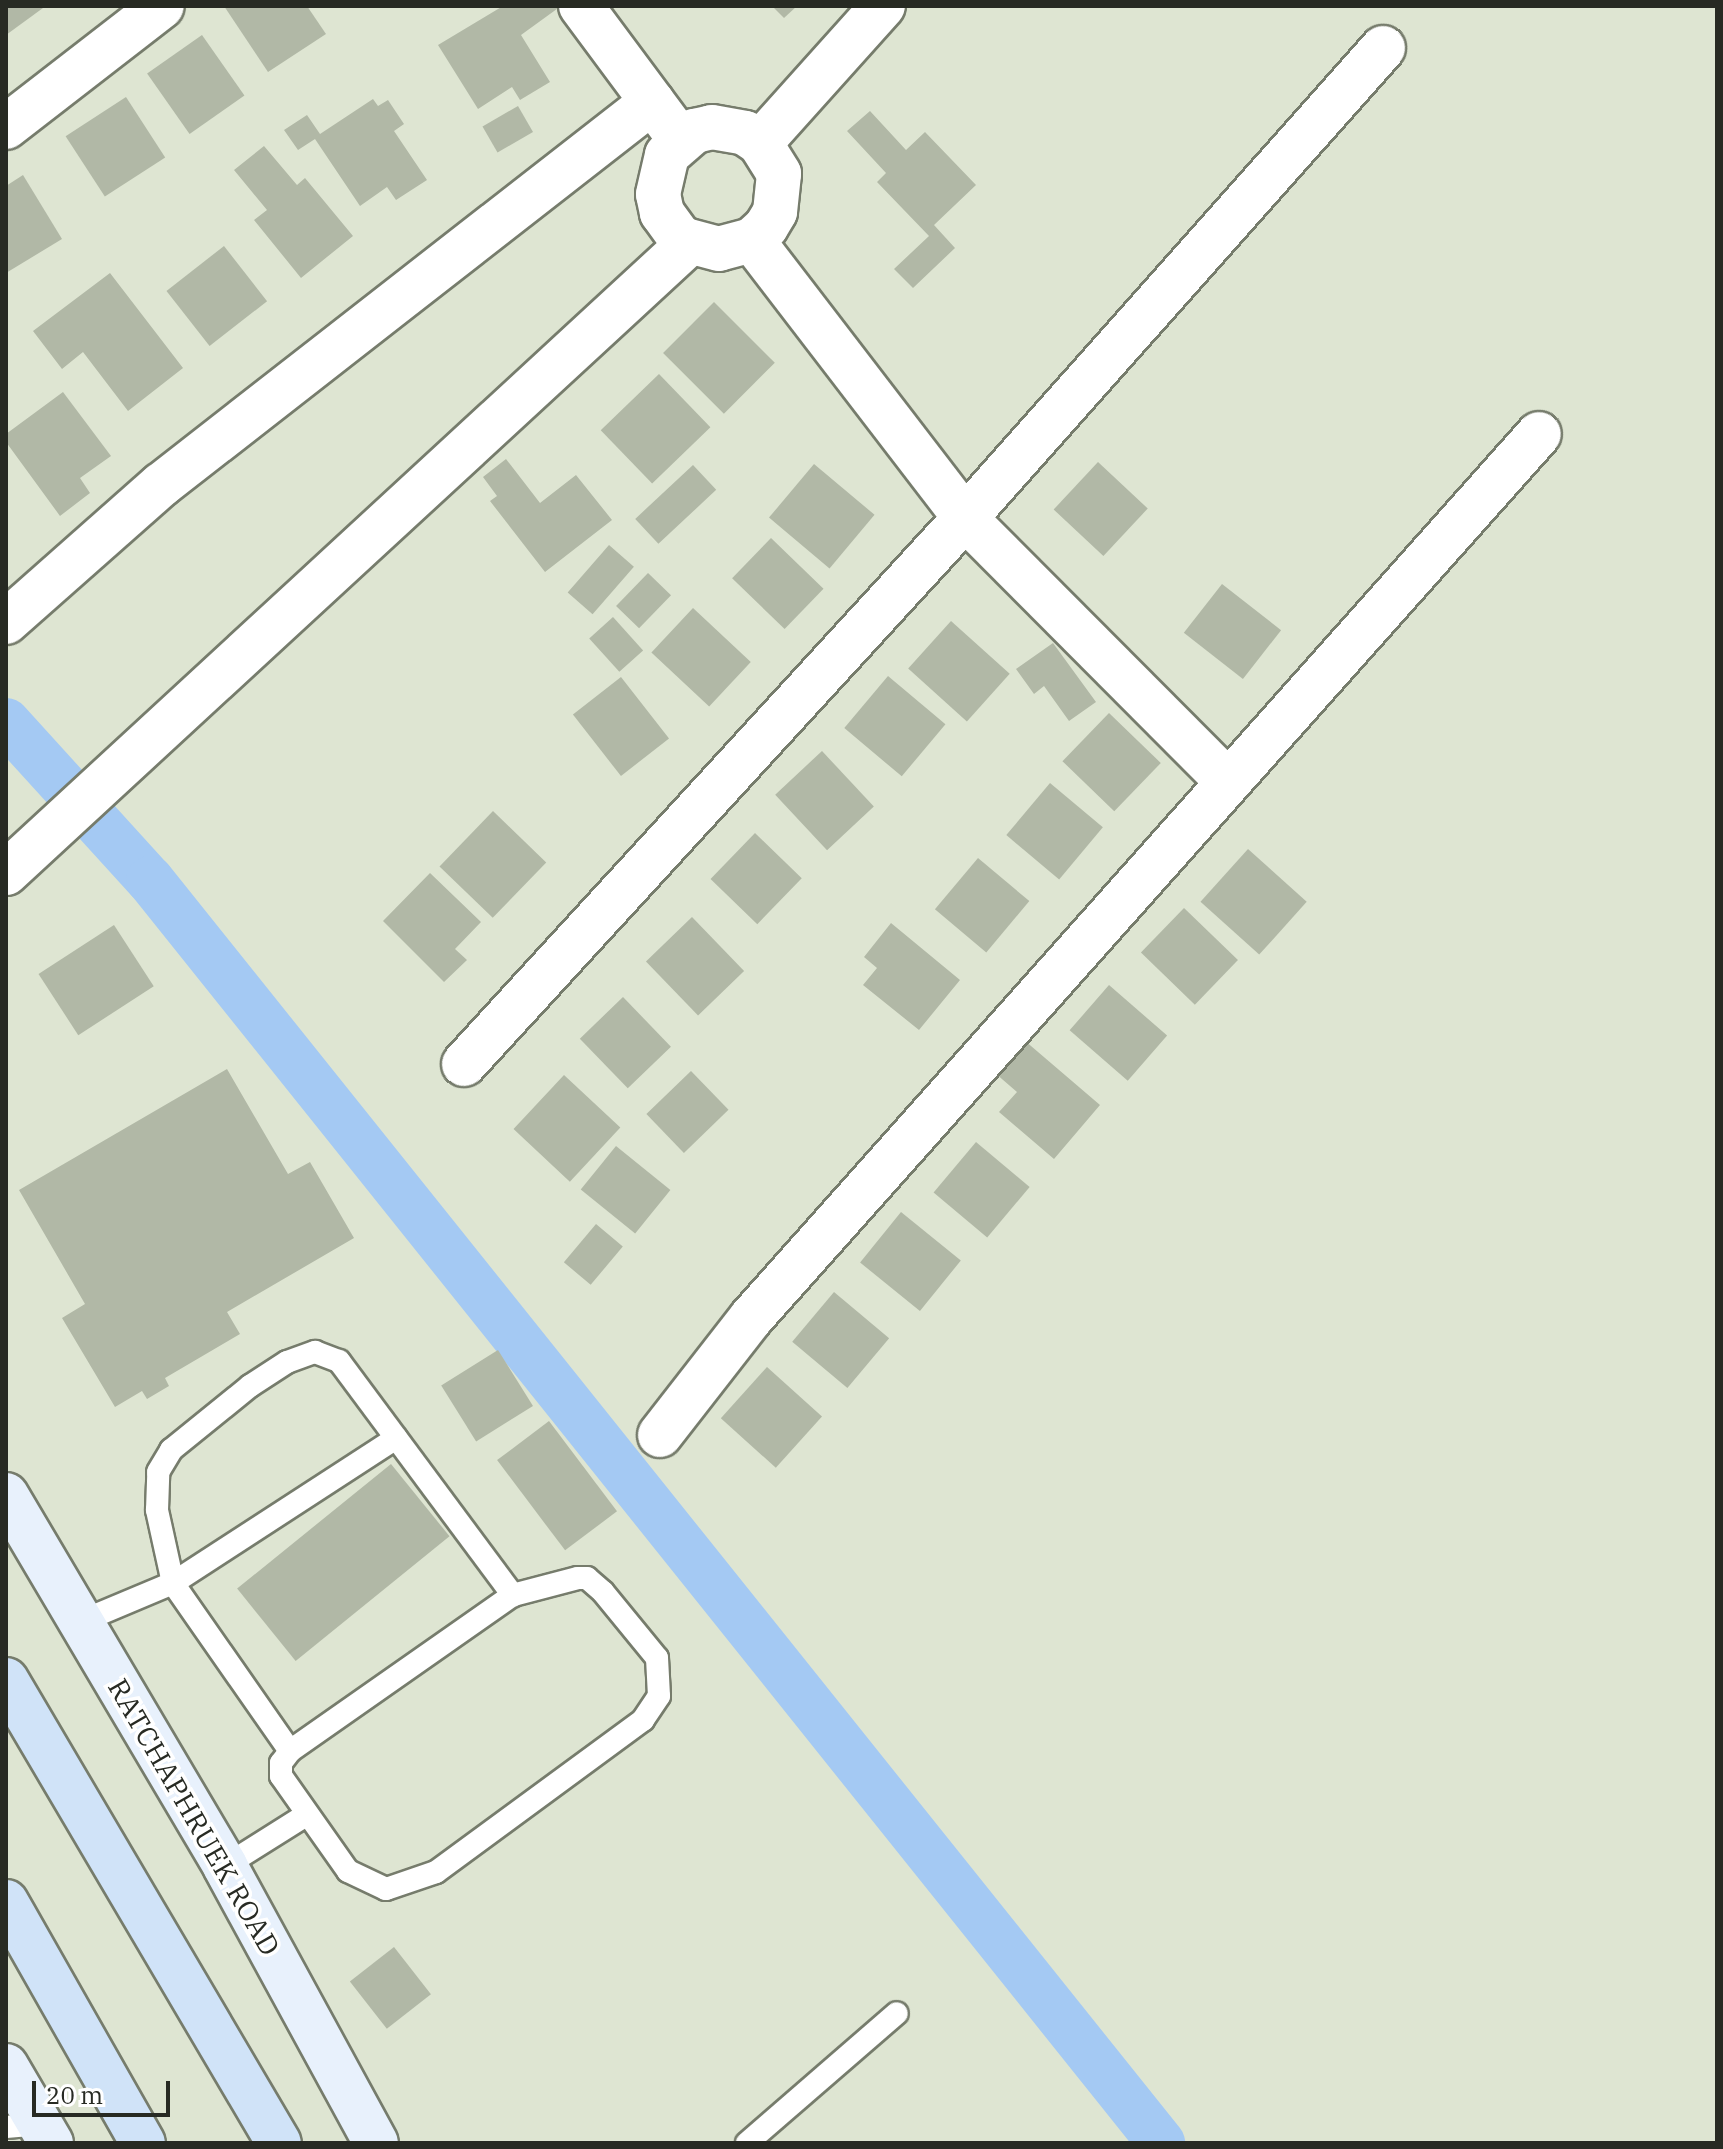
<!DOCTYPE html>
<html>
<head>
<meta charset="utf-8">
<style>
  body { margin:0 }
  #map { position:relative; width:1723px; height:2149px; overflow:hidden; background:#dee5d2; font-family:"IBM Plex Serif",serif }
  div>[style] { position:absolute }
  .canal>* { height:48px; margin:-24px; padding:0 24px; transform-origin:24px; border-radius:24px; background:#a4c9f3 }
  .building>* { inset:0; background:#b1b8a6; transform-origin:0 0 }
  .roads { filter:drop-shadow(2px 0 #767c6c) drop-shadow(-2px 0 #767c6c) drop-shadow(0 2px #767c6c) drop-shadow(0 -2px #767c6c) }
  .service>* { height:22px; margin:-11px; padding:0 11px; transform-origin:11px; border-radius:11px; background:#fff }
  .minor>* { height:44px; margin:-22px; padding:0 22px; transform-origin:22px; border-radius:22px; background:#fff }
  .secondary>* { height:44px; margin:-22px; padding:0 22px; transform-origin:22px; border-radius:22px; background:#e8f1fc }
  .primary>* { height:44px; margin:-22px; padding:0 22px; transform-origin:22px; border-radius:22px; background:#d0e3f8 }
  span { translate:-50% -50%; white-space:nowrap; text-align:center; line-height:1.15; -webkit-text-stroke:7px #fff; paint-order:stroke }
  .street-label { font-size:28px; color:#272a23 }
  .frame { position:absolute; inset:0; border:8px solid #272a23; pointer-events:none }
  .scale { position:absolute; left:32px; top:2081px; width:138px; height:36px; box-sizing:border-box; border:4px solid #272a23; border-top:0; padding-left:10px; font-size:24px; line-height:28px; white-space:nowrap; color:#272a23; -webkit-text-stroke:6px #fff; paint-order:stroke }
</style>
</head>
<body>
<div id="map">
  <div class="canal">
    <div style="left:6px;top:722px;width:214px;rotate:47.7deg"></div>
    <div style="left:150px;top:880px;width:1618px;rotate:51.32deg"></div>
  </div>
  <div class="building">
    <div style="clip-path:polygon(6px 6px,41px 6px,43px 8px,6px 35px)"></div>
    <div style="clip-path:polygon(224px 6px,307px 6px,326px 34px,268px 72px)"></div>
    <div style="clip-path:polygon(503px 6px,561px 6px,521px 35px,550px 82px,520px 100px,512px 87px,478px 109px,438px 45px)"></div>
    <div style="clip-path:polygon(772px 6px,797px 6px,784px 18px)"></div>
    <div style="left:202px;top:35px;width:74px;height:67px;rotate:55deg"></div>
    <div style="left:126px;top:97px;width:72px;height:72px;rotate:57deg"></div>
    <div style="clip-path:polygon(373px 99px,378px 106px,388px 100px,404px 124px,394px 131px,427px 180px,396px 200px,387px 187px,360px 206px,315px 139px,298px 150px,284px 130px,307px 115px,320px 134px)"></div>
    <div style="left:518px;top:106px;width:30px;height:41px;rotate:60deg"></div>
    <div style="clip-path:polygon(870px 111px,906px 150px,925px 132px,976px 185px,934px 225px,955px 248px,913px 288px,894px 269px,929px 236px,877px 182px,886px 173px,847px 131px)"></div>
    <div style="clip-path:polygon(264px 146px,297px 185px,305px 178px,353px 236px,301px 278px,254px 220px,267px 210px,234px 170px)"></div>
    <div style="clip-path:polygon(23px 175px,62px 239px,6px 273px,6px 186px)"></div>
    <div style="left:224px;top:246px;width:70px;height:73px;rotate:52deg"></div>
    <div style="clip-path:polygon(110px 273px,183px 368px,128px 411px,83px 352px,62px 369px,33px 331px)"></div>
    <div style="left:714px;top:302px;width:86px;height:72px;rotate:45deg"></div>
    <div style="left:659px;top:374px;width:74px;height:81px;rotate:46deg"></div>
    <div style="clip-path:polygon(63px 392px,111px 456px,80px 478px,90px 493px,60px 516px,6px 442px,6px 434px)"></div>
    <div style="clip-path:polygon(506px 459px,540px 503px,576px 475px,612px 520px,545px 572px,490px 501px,497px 496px,483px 477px)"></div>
    <div style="left:1098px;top:462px;width:68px;height:65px;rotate:43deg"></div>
    <div style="left:814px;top:464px;width:79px;height:70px;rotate:40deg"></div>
    <div style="left:693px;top:465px;width:34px;height:79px;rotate:47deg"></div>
    <div style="left:771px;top:538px;width:73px;height:56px;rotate:44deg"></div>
    <div style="left:609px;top:545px;width:33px;height:63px;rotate:41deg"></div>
    <div style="left:648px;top:573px;width:32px;height:46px;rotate:44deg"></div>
    <div style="left:1222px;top:584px;width:75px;height:62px;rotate:38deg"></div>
    <div style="left:693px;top:608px;width:79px;height:61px;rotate:43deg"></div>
    <div style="left:613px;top:617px;width:45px;height:32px;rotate:48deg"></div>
    <div style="left:951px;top:621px;width:79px;height:64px;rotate:42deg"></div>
    <div style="clip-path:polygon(1053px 643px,1096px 702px,1069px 721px,1044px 686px,1034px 694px,1016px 669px)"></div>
    <div style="left:888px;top:676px;width:75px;height:68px;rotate:40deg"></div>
    <div style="left:621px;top:677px;width:78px;height:61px;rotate:52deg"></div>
    <div style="left:1109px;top:713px;width:72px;height:67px;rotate:44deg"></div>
    <div style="left:822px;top:751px;width:76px;height:64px;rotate:47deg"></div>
    <div style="left:1050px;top:783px;width:69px;height:68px;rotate:40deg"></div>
    <div style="left:493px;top:811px;width:74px;height:77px;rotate:44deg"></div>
    <div style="left:755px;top:833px;width:65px;height:64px;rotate:44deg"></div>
    <div style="left:1248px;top:849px;width:79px;height:71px;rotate:42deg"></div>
    <div style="left:978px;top:858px;width:67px;height:67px;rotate:40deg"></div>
    <div style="clip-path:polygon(430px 873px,481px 922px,455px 949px,467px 960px,444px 982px,383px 921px)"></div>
    <div style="left:1184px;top:908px;width:75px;height:62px;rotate:44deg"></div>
    <div style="left:692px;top:917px;width:75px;height:64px;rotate:46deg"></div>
    <div style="clip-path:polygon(891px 923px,960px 980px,919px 1030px,863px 985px,877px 968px,864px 957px)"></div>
    <div style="left:114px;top:925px;width:73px;height:90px;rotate:57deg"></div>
    <div style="left:1109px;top:985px;width:77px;height:60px;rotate:41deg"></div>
    <div style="left:623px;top:997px;width:69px;height:60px;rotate:46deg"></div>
    <div style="clip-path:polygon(1024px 1040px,1100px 1105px,1054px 1159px,999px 1112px,1017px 1092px,995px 1073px)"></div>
    <div style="clip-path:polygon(227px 1069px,288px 1174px,310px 1162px,354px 1238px,227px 1312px,240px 1334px,165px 1378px,169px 1386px,147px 1399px,142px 1391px,115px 1407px,62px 1318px,85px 1304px,19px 1190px)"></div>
    <div style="left:691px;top:1071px;width:54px;height:62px;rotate:46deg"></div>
    <div style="left:564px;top:1075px;width:77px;height:74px;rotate:43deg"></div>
    <div style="left:976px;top:1142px;width:70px;height:66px;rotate:40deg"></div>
    <div style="left:616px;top:1146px;width:70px;height:56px;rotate:39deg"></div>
    <div style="left:901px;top:1212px;width:77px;height:65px;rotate:39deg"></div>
    <div style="left:596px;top:1224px;width:35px;height:50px;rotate:40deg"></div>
    <div style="left:834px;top:1292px;width:72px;height:65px;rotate:40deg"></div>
    <div style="left:498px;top:1350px;width:66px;height:67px;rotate:58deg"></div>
    <div style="left:767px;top:1367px;width:74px;height:69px;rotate:42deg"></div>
    <div style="left:549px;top:1421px;width:113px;height:65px;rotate:53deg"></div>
    <div style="left:391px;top:1464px;width:93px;height:198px;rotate:51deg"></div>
    <div style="left:394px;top:1947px;width:60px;height:56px;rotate:52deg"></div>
  </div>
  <div class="roads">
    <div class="service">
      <div style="left:578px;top:1578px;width:9px"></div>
      <div style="left:587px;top:1578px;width:21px;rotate:41deg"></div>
      <div style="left:603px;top:1592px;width:85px;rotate:50.7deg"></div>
      <div style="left:657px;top:1658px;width:38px;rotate:87deg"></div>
      <div style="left:659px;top:1696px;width:29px;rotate:124deg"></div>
      <div style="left:643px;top:1720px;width:257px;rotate:143.7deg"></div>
      <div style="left:436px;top:1872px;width:53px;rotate:161.2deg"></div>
      <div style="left:386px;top:1889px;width:42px;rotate:-154.7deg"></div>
      <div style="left:348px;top:1871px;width:116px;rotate:-125.2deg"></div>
      <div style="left:281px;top:1776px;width:13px;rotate:-90deg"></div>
      <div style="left:281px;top:1763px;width:15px;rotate:-53deg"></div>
      <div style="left:290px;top:1751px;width:272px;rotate:-35deg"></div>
      <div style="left:513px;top:1595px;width:67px;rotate:-14.7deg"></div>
      <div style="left:80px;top:1622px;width:101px;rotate:-22.8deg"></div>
      <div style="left:173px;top:1583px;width:266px;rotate:-33deg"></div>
      <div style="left:290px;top:1751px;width:205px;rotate:-124.9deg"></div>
      <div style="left:173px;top:1583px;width:75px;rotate:-102.4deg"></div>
      <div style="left:157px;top:1510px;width:38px;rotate:-88deg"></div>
      <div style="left:158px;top:1472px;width:26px;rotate:-59deg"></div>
      <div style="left:171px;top:1450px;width:102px;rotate:-39deg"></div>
      <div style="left:250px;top:1386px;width:44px;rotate:-33deg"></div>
      <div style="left:287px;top:1362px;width:30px;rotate:-20deg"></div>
      <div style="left:315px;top:1352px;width:26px;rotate:21deg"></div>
      <div style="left:339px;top:1361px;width:292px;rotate:53.4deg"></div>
      <div style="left:225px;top:1866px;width:96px;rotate:-32.2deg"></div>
      <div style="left:6px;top:2127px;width:35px;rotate:-5deg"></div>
      <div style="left:747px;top:2143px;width:198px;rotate:-40.9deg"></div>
    </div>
    <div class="minor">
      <div style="left:581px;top:6px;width:149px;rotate:53.4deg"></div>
      <div style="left:6px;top:127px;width:197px;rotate:-37.8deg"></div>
      <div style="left:712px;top:127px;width:34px;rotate:10deg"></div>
      <div style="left:745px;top:133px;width:18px;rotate:34deg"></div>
      <div style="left:760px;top:143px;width:36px;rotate:58deg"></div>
      <div style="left:779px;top:174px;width:38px;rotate:96deg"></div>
      <div style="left:775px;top:212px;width:17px;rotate:121deg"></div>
      <div style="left:766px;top:227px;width:19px;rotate:137deg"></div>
      <div style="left:752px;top:240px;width:34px;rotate:165deg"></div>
      <div style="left:719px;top:249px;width:34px;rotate:-165deg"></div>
      <div style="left:686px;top:240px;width:6px;rotate:90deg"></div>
      <div style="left:686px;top:246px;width:41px;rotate:-126deg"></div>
      <div style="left:662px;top:213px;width:19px;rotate:-102deg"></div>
      <div style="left:658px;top:194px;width:40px;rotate:-77deg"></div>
      <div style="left:667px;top:155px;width:37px;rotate:-41deg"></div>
      <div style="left:695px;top:131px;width:17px;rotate:-13deg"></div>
      <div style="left:760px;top:143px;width:184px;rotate:-48.1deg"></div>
      <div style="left:752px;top:240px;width:350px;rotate:52.5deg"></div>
      <div style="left:965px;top:518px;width:371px;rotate:45.1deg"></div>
      <div style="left:6px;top:622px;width:207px;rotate:-41.5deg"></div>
      <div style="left:161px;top:485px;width:623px;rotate:-37.96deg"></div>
      <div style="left:6px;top:873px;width:925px;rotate:-42.68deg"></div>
      <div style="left:464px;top:1064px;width:741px;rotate:-47.46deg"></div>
      <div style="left:965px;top:518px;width:629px;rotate:-48.35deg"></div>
      <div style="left:660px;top:1435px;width:148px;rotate:-52.1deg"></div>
      <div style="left:751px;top:1318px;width:1184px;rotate:-48.29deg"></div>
    </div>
    <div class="secondary">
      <div style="left:6px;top:1495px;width:431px;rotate:59.4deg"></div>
      <div style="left:225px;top:1866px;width:315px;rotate:61.4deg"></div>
      <div style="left:6px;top:2066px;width:89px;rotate:59.7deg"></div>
    </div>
    <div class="primary">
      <div style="left:6px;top:1680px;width:537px;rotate:59.48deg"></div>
      <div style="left:6px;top:1902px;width:277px;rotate:60.4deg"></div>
    </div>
  </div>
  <div class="street-label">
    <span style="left:194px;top:1817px;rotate:60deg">RATCHAPHRUEK ROAD</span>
  </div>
  <div class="frame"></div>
  <div class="scale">20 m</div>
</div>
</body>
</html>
